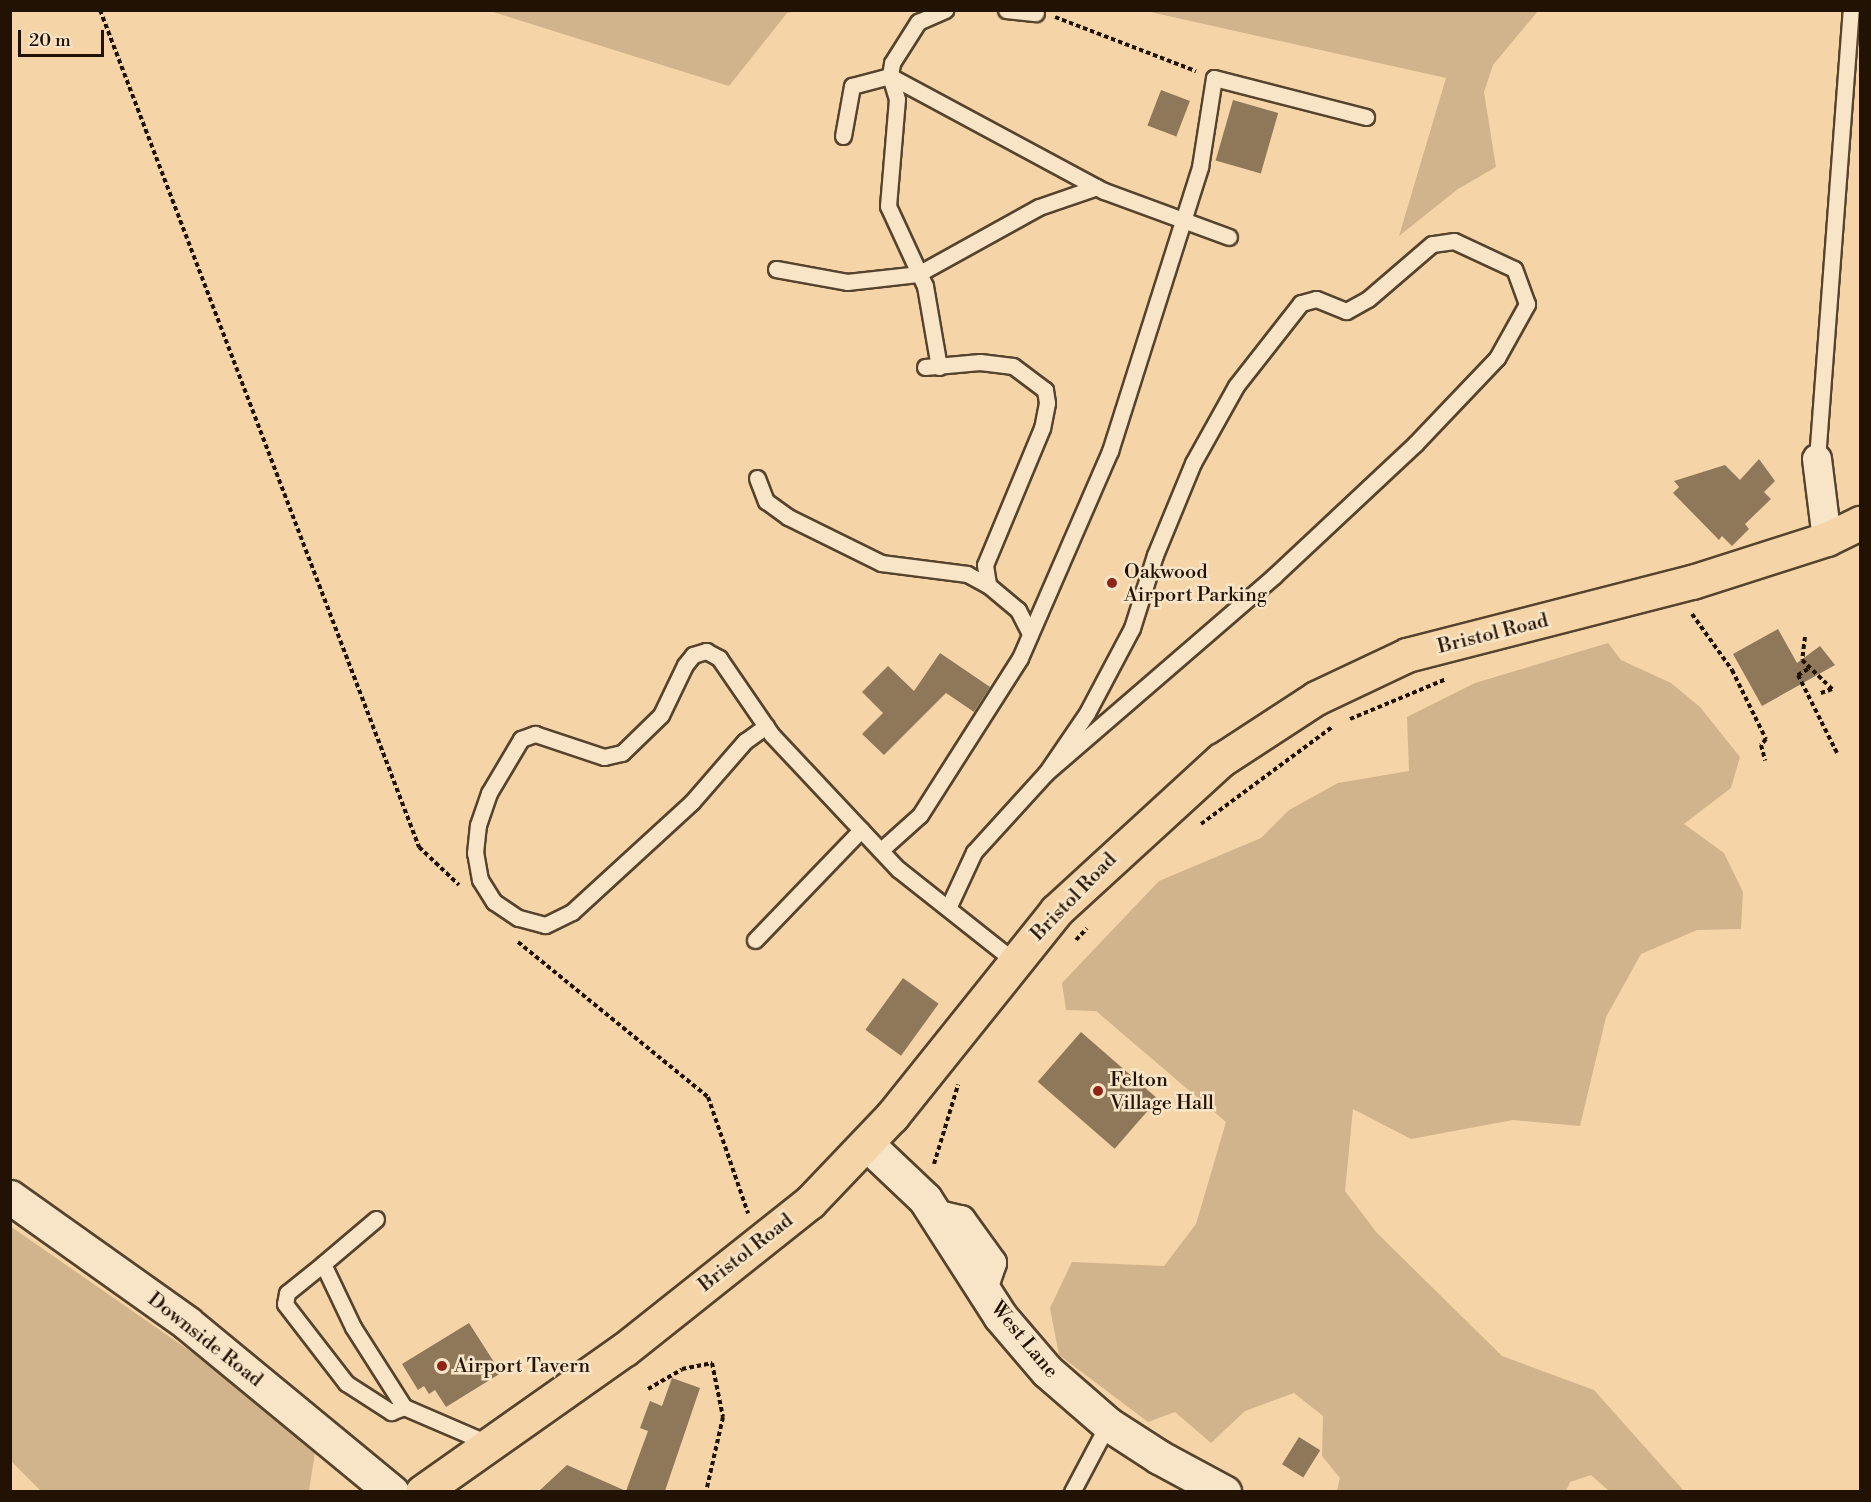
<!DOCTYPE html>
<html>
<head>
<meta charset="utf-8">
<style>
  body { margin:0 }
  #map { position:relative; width:1871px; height:1502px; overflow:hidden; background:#f5d5a7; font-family:"Libre Bodoni",serif }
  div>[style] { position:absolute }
  .green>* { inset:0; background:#d1b48b }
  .building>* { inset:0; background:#8f7759; transform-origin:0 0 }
  .path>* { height:4px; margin-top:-2px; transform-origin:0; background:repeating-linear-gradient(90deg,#211204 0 4.5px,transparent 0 7.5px) }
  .roads { filter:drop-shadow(2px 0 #56432d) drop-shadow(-2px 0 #56432d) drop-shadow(0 2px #56432d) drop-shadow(0 -2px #56432d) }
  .lane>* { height:15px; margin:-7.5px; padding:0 7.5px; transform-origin:7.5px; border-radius:7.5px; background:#f8e4c6 }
  .street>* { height:28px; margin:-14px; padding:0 14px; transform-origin:14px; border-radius:14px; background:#f8e4c6 }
  .secondary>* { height:33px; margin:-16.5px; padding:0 16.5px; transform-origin:16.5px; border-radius:16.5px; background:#f8e4c6 }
  .highway>* { height:33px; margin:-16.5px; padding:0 16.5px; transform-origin:16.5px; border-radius:16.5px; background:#f5d5a7 }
  .dots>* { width:16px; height:16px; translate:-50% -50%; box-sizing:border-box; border:3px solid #f8e4c6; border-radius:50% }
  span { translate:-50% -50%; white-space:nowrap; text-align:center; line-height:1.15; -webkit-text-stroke:5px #f8e4c6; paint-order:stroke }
  .poi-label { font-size:20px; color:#211204 }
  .left { translate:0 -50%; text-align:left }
  .street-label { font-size:20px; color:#211204 }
  .frame { position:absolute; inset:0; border:12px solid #211204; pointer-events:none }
  .scale { position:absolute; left:18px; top:30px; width:86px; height:27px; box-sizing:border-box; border:3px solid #211204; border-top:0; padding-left:8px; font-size:18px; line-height:21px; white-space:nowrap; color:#211204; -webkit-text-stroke:4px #f8e4c6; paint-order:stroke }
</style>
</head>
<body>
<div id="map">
  <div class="green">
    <div style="clip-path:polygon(490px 11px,490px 10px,797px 11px,787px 13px,729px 86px)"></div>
    <div style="clip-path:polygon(1146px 11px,1538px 11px,1493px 65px,1484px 92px,1496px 167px,1458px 189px,1399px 236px,1446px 78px)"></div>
    <div style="clip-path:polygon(1608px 643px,1621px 660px,1671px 683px,1700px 707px,1740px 757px,1731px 788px,1684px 824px,1724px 853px,1743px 892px,1741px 929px,1697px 930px,1641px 954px,1606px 1017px,1580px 1126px,1513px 1120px,1411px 1139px,1353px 1109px,1345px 1191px,1377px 1233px,1502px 1356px,1594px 1390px,1684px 1491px,1609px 1491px,1591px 1475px,1570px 1482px,1566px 1491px,1337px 1491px,1340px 1478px,1322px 1456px,1323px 1416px,1294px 1393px,1245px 1411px,1211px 1443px,1175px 1412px,1148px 1422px,1059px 1355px,1050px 1308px,1072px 1262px,1164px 1266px,1196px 1224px,1226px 1122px,1096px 1011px,1066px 1010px,1062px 983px,1159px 881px,1261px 838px,1289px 810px,1338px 783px,1409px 771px,1407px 717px,1475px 683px)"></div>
    <div style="clip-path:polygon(10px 1226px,317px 1439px,309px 1491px,41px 1491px,11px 1461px)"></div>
  </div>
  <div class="building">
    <div style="left:1161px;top:90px;width:31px;height:38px;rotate:21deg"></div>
    <div style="left:1233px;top:100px;width:47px;height:63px;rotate:16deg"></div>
    <div style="clip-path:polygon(1759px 459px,1775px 481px,1764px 492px,1771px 499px,1745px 524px,1749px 529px,1732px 546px,1722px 536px,1719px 540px,1673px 493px,1679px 487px,1674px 481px,1725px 465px,1740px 480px)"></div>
    <div style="clip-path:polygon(1778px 629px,1797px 663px,1820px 646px,1835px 665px,1762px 706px,1733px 654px)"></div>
    <div style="clip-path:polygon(940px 653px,990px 687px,974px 712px,946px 693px,884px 755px,862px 734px,883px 713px,862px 692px,888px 666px,914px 691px)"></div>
    <div style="left:903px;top:978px;width:44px;height:64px;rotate:36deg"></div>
    <div style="left:1081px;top:1032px;width:102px;height:66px;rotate:41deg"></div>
    <div style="clip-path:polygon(469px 1323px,501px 1373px,446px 1407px,435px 1390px,429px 1394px,424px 1386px,418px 1390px,402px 1364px)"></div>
    <div style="clip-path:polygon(672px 1378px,700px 1388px,665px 1491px,539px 1491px,567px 1465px,626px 1491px,648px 1431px,640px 1428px,650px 1401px,662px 1406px)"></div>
    <div style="left:1299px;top:1437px;width:25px;height:32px;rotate:32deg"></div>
  </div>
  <div class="path">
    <div style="left:100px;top:10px;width:896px;rotate:69.14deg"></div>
    <div style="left:419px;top:847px;width:55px;rotate:43.5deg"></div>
    <div style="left:1055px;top:17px;width:151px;rotate:21deg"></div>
    <div style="left:1692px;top:614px;width:69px;rotate:54.5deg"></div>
    <div style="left:1732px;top:670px;width:77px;rotate:63.8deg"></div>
    <div style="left:1766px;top:739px;width:8px;rotate:130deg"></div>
    <div style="left:1761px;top:745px;width:16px;rotate:75deg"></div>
    <div style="left:1805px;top:637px;width:23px;rotate:97deg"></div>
    <div style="left:1802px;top:660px;width:42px;rotate:44deg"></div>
    <div style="left:1832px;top:689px;width:12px;rotate:160deg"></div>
    <div style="left:1808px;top:669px;width:12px;rotate:149deg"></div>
    <div style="left:1798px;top:675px;width:87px;rotate:63.4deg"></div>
    <div style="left:1350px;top:719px;width:104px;rotate:-22.6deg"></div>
    <div style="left:1201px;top:824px;width:163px;rotate:-36.5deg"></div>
    <div style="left:1076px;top:940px;width:16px;rotate:-47deg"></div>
    <div style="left:518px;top:942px;width:245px;rotate:39.2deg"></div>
    <div style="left:708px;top:1097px;width:123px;rotate:71deg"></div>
    <div style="left:934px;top:1164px;width:83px;rotate:-73.1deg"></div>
    <div style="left:648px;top:1389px;width:39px;rotate:-30deg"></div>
    <div style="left:682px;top:1369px;width:31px;rotate:-11deg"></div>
    <div style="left:712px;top:1363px;width:55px;rotate:78.5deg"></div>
    <div style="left:723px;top:1417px;width:77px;rotate:102.8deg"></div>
  </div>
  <div class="roads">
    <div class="lane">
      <div style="left:1006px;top:10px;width:30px;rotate:6deg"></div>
      <div style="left:843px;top:136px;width:51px;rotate:-79.8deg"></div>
      <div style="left:852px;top:86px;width:39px;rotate:-15deg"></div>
      <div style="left:890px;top:76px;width:243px;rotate:28.3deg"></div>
      <div style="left:1104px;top:191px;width:133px;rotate:20.2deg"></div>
      <div style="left:776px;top:269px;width:72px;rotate:10.4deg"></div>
      <div style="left:847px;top:282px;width:71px;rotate:-6.4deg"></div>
      <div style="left:918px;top:274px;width:138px;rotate:-29deg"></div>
      <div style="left:1039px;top:207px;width:61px;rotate:-19deg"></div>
      <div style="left:925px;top:367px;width:55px;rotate:-5.2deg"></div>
      <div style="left:980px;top:362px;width:33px;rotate:7deg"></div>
      <div style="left:1013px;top:366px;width:40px;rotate:37deg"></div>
      <div style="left:1045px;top:390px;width:13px;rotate:81deg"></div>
      <div style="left:1047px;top:403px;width:25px;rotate:101deg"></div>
      <div style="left:1042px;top:428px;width:148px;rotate:112.6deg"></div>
      <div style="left:985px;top:565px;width:20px;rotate:81deg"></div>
      <div style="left:988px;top:585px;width:39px;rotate:40deg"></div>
      <div style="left:1018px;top:610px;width:27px;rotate:63deg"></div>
      <div style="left:939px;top:367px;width:82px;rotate:-99.8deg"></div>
      <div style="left:925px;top:286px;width:88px;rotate:-114.8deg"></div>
      <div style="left:888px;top:206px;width:107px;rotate:-85.2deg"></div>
      <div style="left:897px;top:99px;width:24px;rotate:-107deg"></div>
      <div style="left:890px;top:76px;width:13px;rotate:-81deg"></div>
      <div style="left:892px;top:63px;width:49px;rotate:-57.6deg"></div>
      <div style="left:918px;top:22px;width:30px;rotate:-24deg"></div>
      <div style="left:1817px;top:459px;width:450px;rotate:-85.7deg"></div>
      <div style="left:757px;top:478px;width:25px;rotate:69deg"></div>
      <div style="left:766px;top:501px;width:27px;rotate:36deg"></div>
      <div style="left:788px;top:517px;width:104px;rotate:26.3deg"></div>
      <div style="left:881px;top:563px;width:87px;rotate:7.3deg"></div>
      <div style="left:967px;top:574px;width:24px;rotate:28deg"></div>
      <div style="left:766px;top:726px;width:26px;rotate:144deg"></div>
      <div style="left:745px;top:741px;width:81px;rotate:131deg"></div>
      <div style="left:692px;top:802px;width:163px;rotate:137.5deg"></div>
      <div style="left:572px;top:912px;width:30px;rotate:154deg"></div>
      <div style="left:545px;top:925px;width:28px;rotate:-165deg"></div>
      <div style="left:518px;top:918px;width:29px;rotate:-146deg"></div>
      <div style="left:494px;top:902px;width:26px;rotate:-122deg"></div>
      <div style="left:480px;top:880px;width:27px;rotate:-100deg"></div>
      <div style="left:475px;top:853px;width:28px;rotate:-84deg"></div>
      <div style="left:478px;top:825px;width:34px;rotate:-71deg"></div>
      <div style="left:489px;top:793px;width:63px;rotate:-59.3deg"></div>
      <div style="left:521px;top:739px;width:15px;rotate:-20deg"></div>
      <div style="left:535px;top:734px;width:73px;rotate:18.4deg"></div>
      <div style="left:604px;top:757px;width:18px;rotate:-13deg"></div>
      <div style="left:622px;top:753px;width:54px;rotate:-44.3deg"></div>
      <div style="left:661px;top:715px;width:55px;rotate:-64.4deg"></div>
      <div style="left:685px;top:665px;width:13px;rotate:-51deg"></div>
      <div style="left:693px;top:655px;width:14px;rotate:-17deg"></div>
      <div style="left:706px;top:651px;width:15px;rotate:28deg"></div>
      <div style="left:719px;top:658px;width:93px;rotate:55.5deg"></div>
      <div style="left:772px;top:735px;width:184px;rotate:46.8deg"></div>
      <div style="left:898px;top:869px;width:148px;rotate:38.4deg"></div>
      <div style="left:881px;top:850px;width:52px;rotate:-41.9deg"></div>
      <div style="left:920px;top:815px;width:186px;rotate:-57.5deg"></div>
      <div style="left:1020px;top:658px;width:226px;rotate:-66.5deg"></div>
      <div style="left:1110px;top:451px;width:298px;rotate:-72.4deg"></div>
      <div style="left:1200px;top:167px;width:90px;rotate:-81.1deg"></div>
      <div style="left:1214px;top:78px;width:157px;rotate:14.4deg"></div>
      <div style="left:948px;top:908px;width:62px;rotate:-65.1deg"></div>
      <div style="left:974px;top:852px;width:107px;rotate:-47.7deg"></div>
      <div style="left:1046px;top:773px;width:301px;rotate:-40.8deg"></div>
      <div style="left:1274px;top:576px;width:193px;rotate:-43.1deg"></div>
      <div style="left:1415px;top:444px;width:119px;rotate:-46.4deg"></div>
      <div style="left:1497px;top:358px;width:62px;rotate:-60.9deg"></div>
      <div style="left:1527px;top:304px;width:37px;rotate:-110deg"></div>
      <div style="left:1514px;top:269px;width:66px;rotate:-155deg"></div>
      <div style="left:1454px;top:241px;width:22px;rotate:172deg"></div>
      <div style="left:1432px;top:244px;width:84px;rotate:139.3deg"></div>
      <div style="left:1368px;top:299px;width:25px;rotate:151deg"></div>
      <div style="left:1346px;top:311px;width:32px;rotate:-158deg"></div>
      <div style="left:1316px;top:299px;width:16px;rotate:165deg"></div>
      <div style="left:1301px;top:303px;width:105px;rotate:128.1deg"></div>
      <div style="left:1236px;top:386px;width:88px;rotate:119.2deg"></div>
      <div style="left:1193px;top:463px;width:100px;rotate:112.4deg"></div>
      <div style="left:1155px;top:555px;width:77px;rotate:107.5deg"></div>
      <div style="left:1132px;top:628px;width:96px;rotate:117.9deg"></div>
      <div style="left:1087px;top:713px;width:73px;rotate:124.3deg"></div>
      <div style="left:755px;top:940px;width:153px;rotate:-46.1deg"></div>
      <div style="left:376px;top:1219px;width:70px;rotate:139.7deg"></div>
      <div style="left:323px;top:1264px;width:70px;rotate:64.5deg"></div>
      <div style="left:353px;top:1327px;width:95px;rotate:57.5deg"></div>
      <div style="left:404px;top:1407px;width:94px;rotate:23.3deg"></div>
      <div style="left:323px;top:1264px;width:46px;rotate:141.1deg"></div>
      <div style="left:287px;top:1293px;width:11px;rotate:100deg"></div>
      <div style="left:285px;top:1304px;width:100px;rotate:52.3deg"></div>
      <div style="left:346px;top:1383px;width:54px;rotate:32.8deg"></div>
      <div style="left:391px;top:1412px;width:14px;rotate:-21deg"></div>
      <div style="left:1072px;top:1492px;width:77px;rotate:-62.1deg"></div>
    </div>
    <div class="street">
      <div style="left:1817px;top:459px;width:81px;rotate:82.9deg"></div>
      <div style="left:934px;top:1214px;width:28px;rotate:13deg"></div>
      <div style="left:961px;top:1220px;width:53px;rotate:54.2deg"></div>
      <div style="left:992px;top:1263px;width:28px;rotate:109deg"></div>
    </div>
    <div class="secondary">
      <div style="left:867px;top:1144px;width:80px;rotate:43.5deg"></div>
      <div style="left:925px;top:1199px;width:139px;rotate:57.3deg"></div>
      <div style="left:1000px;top:1316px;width:72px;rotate:49.5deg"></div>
      <div style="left:1047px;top:1371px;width:81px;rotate:41deg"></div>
      <div style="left:1108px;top:1424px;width:61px;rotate:32.9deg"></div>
      <div style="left:1159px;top:1457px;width:74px;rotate:28.3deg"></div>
      <div style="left:10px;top:1197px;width:217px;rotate:35.4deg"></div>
      <div style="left:187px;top:1323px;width:266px;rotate:39.5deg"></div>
    </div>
    <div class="highway">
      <div style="left:422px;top:1492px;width:248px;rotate:-35.2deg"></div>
      <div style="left:625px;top:1349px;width:236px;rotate:-38.5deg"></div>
      <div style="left:810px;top:1202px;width:119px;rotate:-46.4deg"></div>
      <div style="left:892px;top:1116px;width:263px;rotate:-51.3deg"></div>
      <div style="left:1056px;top:911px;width:224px;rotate:-42.5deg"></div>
      <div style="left:1221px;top:760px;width:113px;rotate:-33.1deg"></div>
      <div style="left:1316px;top:698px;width:101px;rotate:-25.3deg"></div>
      <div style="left:1407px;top:655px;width:294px;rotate:-14.4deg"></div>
      <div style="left:1692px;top:582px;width:142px;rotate:-17.7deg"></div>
      <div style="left:1827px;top:539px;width:37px;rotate:-26deg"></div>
    </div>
  </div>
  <div class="dots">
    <div style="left:1112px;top:583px;background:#8f2418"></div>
    <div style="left:1098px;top:1091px;background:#8f2418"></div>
    <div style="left:442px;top:1366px;background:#8f2418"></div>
  </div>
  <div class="poi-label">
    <span class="left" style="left:1124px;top:584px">Oakwood<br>Airport Parking</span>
    <span class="left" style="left:1110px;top:1092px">Felton<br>Village Hall</span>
    <span class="left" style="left:454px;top:1366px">Airport Tavern</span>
  </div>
  <div class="street-label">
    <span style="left:1493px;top:634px;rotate:-14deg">Bristol Road</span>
    <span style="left:1074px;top:897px;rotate:-46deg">Bristol Road</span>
    <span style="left:746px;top:1253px;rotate:-38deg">Bristol Road</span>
    <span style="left:205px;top:1340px;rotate:38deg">Downside Road</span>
    <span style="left:1024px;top:1340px;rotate:50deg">West Lane</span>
  </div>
  <div class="frame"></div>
  <div class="scale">20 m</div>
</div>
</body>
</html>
